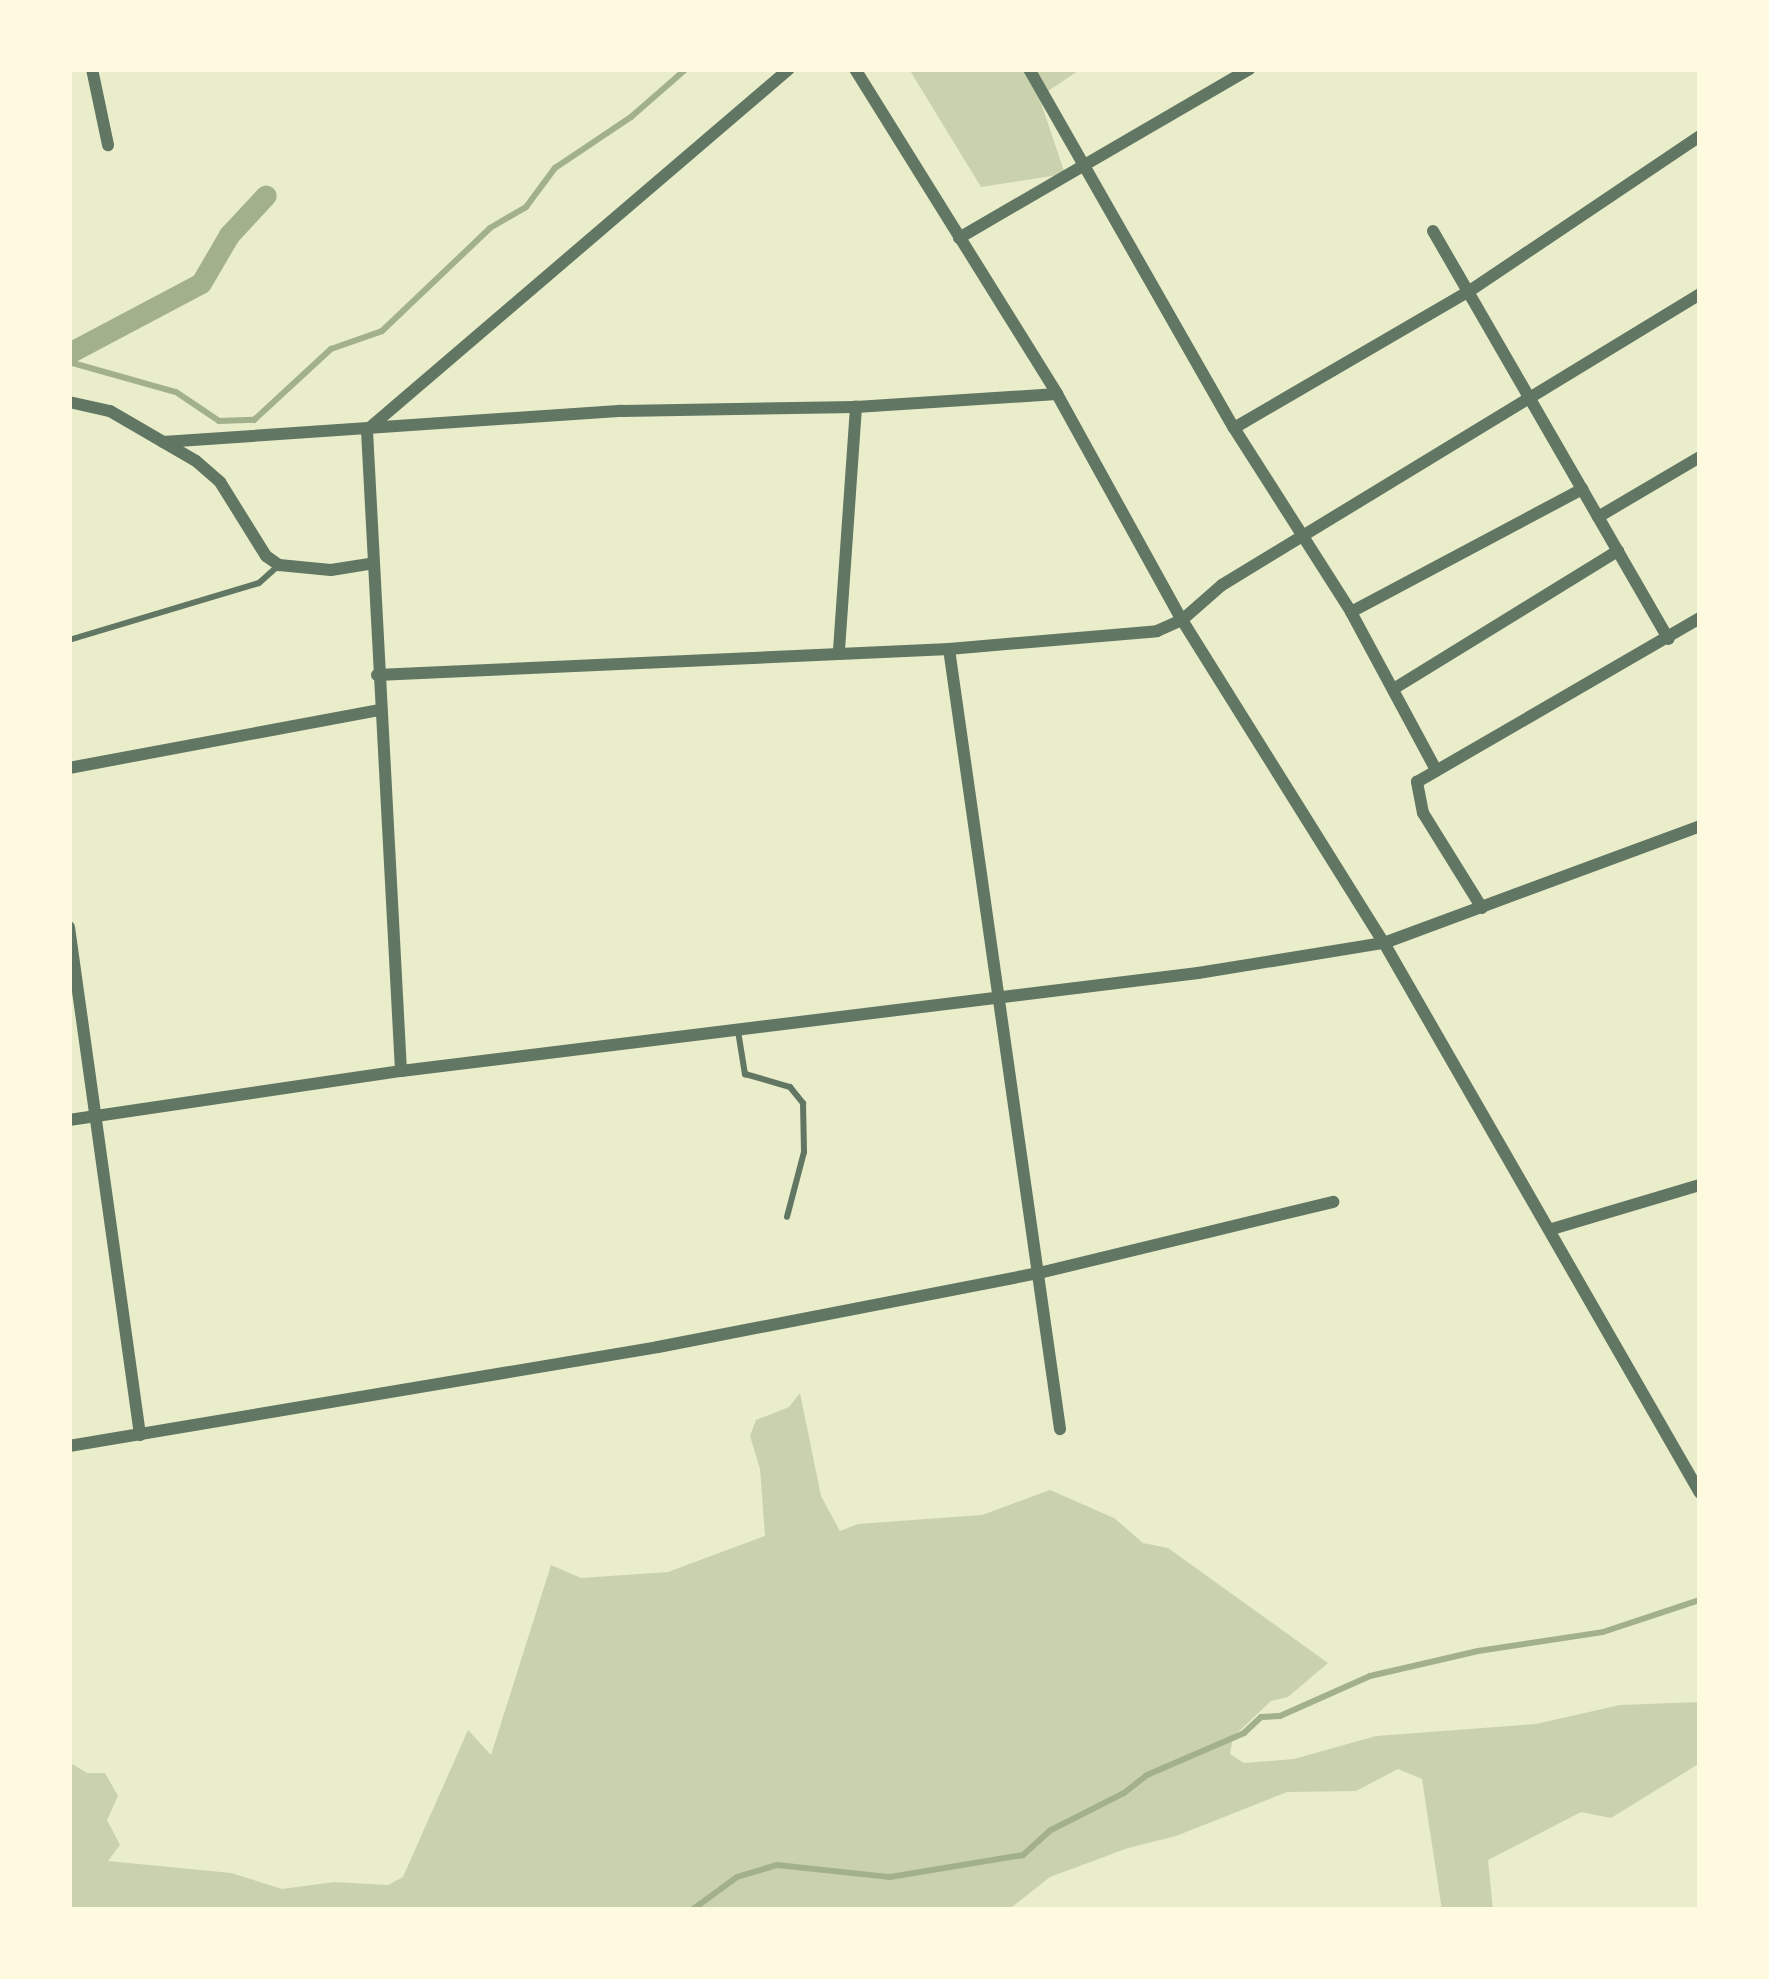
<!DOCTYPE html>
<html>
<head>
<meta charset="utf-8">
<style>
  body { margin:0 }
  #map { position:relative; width:1769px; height:1979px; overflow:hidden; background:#e9edc9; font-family:"Fira Sans",sans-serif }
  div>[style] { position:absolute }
  .green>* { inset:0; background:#cad2ad }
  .stream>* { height:6px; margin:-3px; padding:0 3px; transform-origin:3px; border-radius:3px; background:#a3b18a }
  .canal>* { height:21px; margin:-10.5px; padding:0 10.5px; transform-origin:10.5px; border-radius:10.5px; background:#a3b18a }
  .service>* { height:6px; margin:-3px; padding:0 3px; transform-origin:3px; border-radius:3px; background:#617663 }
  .minor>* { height:12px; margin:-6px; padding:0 6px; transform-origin:6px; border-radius:6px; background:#617663 }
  span { translate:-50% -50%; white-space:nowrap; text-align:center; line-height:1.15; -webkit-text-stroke:12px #fefae0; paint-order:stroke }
  .frame { position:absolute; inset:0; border:72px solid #fefae0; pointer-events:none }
</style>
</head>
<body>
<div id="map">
  <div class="green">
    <div style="clip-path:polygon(909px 69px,1081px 69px,1039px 97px,1065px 174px,981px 187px)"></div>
    <div style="clip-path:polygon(800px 1393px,821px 1496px,840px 1531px,858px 1524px,982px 1515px,1050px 1490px,1114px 1518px,1143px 1543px,1168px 1548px,1328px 1663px,1288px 1697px,1271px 1701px,1233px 1737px,1230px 1754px,1244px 1763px,1294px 1759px,1376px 1736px,1536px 1724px,1620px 1705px,1700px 1702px,1700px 1763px,1611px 1818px,1581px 1812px,1488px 1860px,1493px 1910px,1442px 1910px,1422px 1779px,1398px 1769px,1356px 1791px,1287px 1792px,1176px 1836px,1128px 1848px,1050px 1877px,1008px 1910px,69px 1910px,69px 1762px,87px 1773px,105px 1773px,118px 1796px,107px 1820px,120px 1845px,108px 1861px,231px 1873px,282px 1889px,334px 1882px,388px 1885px,403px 1877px,468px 1730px,491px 1755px,551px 1565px,581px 1578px,668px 1572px,765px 1536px,760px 1469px,750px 1436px,756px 1420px,789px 1407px)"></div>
  </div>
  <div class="stream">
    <div style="left:69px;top:362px;width:111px;rotate:15.7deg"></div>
    <div style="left:176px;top:392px;width:52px;rotate:34deg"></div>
    <div style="left:219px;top:421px;width:35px;rotate:-2deg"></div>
    <div style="left:254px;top:420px;width:105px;rotate:-42.7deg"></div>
    <div style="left:331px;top:349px;width:54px;rotate:-19.4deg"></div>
    <div style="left:382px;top:331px;width:149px;rotate:-43.6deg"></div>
    <div style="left:490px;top:228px;width:42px;rotate:-30.3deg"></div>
    <div style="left:526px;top:207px;width:49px;rotate:-53.4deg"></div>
    <div style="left:555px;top:168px;width:92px;rotate:-33.9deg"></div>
    <div style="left:631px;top:117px;width:73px;rotate:-41.1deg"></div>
    <div style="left:383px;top:1910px;width:33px"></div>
    <div style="left:692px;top:1910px;width:56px;rotate:-36.3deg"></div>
    <div style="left:737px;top:1877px;width:42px;rotate:-16.7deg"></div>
    <div style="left:777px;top:1865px;width:114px;rotate:6.1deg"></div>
    <div style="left:890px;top:1877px;width:135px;rotate:-9.4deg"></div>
    <div style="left:1023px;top:1855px;width:38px;rotate:-42deg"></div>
    <div style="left:1051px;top:1830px;width:82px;rotate:-26.9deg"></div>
    <div style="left:1124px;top:1793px;width:29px;rotate:-38deg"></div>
    <div style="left:1147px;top:1775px;width:106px;rotate:-23.4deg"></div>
    <div style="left:1244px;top:1733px;width:23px;rotate:-43deg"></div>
    <div style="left:1261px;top:1717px;width:19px;rotate:-3deg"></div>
    <div style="left:1280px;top:1716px;width:98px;rotate:-24deg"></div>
    <div style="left:1370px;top:1676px;width:111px;rotate:-13deg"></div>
    <div style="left:1478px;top:1651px;width:126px;rotate:-8.6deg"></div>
    <div style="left:1603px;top:1632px;width:102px;rotate:-18.3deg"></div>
  </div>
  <div class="canal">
    <div style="left:69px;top:353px;width:149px;rotate:-27.9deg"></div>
    <div style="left:201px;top:283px;width:56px;rotate:-59.7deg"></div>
    <div style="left:229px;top:235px;width:54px;rotate:-47.2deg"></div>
  </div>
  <div class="service">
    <div style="left:69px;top:640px;width:198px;rotate:-16.7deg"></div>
    <div style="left:259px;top:583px;width:27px;rotate:-42deg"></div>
    <div style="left:738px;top:1031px;width:44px;rotate:80.8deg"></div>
    <div style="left:745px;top:1074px;width:47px;rotate:16.1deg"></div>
    <div style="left:790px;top:1087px;width:21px;rotate:51deg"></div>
    <div style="left:803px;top:1103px;width:49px;rotate:88.8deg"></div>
    <div style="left:804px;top:1152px;width:67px;rotate:104.7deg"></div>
  </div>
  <div class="minor">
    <div style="left:92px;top:69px;width:78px;rotate:78.1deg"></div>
    <div style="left:855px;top:69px;width:383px;rotate:58.1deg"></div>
    <div style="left:1057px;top:394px;width:258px;rotate:61.1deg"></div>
    <div style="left:1182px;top:620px;width:381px;rotate:58deg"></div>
    <div style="left:1384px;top:943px;width:634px;rotate:60.12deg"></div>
    <div style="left:1029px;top:69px;width:413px;rotate:60.3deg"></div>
    <div style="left:1234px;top:428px;width:218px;rotate:57.5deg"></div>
    <div style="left:1351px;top:612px;width:179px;rotate:61.7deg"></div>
    <div style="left:1433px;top:231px;width:471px;rotate:60deg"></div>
    <div style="left:959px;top:238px;width:336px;rotate:-30.2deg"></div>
    <div style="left:69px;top:402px;width:42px;rotate:12.4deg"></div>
    <div style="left:110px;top:411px;width:99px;rotate:30.2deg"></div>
    <div style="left:196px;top:461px;width:32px;rotate:41deg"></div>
    <div style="left:220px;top:482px;width:87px;rotate:58.1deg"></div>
    <div style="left:266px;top:556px;width:16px;rotate:35deg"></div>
    <div style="left:279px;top:565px;width:52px;rotate:5.5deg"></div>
    <div style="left:331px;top:570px;width:39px;rotate:-9deg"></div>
    <div style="left:1234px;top:428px;width:271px;rotate:-30.2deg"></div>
    <div style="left:1468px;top:292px;width:280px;rotate:-33.9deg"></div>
    <div style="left:163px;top:442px;width:460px;rotate:-3.9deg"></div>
    <div style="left:622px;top:411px;width:234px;rotate:-1deg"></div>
    <div style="left:856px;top:407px;width:201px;rotate:-3.7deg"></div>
    <div style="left:1598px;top:517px;width:118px;rotate:-30.5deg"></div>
    <div style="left:1351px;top:612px;width:262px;rotate:-28deg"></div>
    <div style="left:949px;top:649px;width:788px;rotate:81.9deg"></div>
    <div style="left:839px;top:650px;width:244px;rotate:-86deg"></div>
    <div style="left:377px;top:675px;width:573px;rotate:-2.6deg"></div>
    <div style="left:949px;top:649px;width:209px;rotate:-4.9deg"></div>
    <div style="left:1157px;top:631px;width:27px;rotate:-24deg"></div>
    <div style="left:1182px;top:620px;width:53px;rotate:-41.2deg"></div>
    <div style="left:1222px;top:585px;width:560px;rotate:-31.33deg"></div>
    <div style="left:1395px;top:688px;width:262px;rotate:-31.6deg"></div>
    <div style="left:69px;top:768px;width:315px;rotate:-10.6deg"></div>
    <div style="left:1482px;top:908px;width:112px;rotate:-121.8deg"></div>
    <div style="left:1423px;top:813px;width:32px;rotate:-101deg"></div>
    <div style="left:1417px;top:782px;width:327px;rotate:-30.1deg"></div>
    <div style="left:69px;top:927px;width:513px;rotate:82.04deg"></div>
    <div style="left:401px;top:1071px;width:642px;rotate:-93.04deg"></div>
    <div style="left:367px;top:430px;width:555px;rotate:-40.55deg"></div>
    <div style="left:69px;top:1120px;width:336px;rotate:-8.4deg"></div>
    <div style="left:401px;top:1071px;width:803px;rotate:-7.01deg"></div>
    <div style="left:1198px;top:973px;width:188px;rotate:-9.2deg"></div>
    <div style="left:1384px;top:943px;width:337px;rotate:-20.3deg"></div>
    <div style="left:1552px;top:1229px;width:154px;rotate:-16.6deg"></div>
    <div style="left:69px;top:1446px;width:597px;rotate:-9.54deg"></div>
    <div style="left:658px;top:1347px;width:384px;rotate:-11deg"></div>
    <div style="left:1035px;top:1274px;width:307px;rotate:-13.6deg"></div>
  </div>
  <div class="frame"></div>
</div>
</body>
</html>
